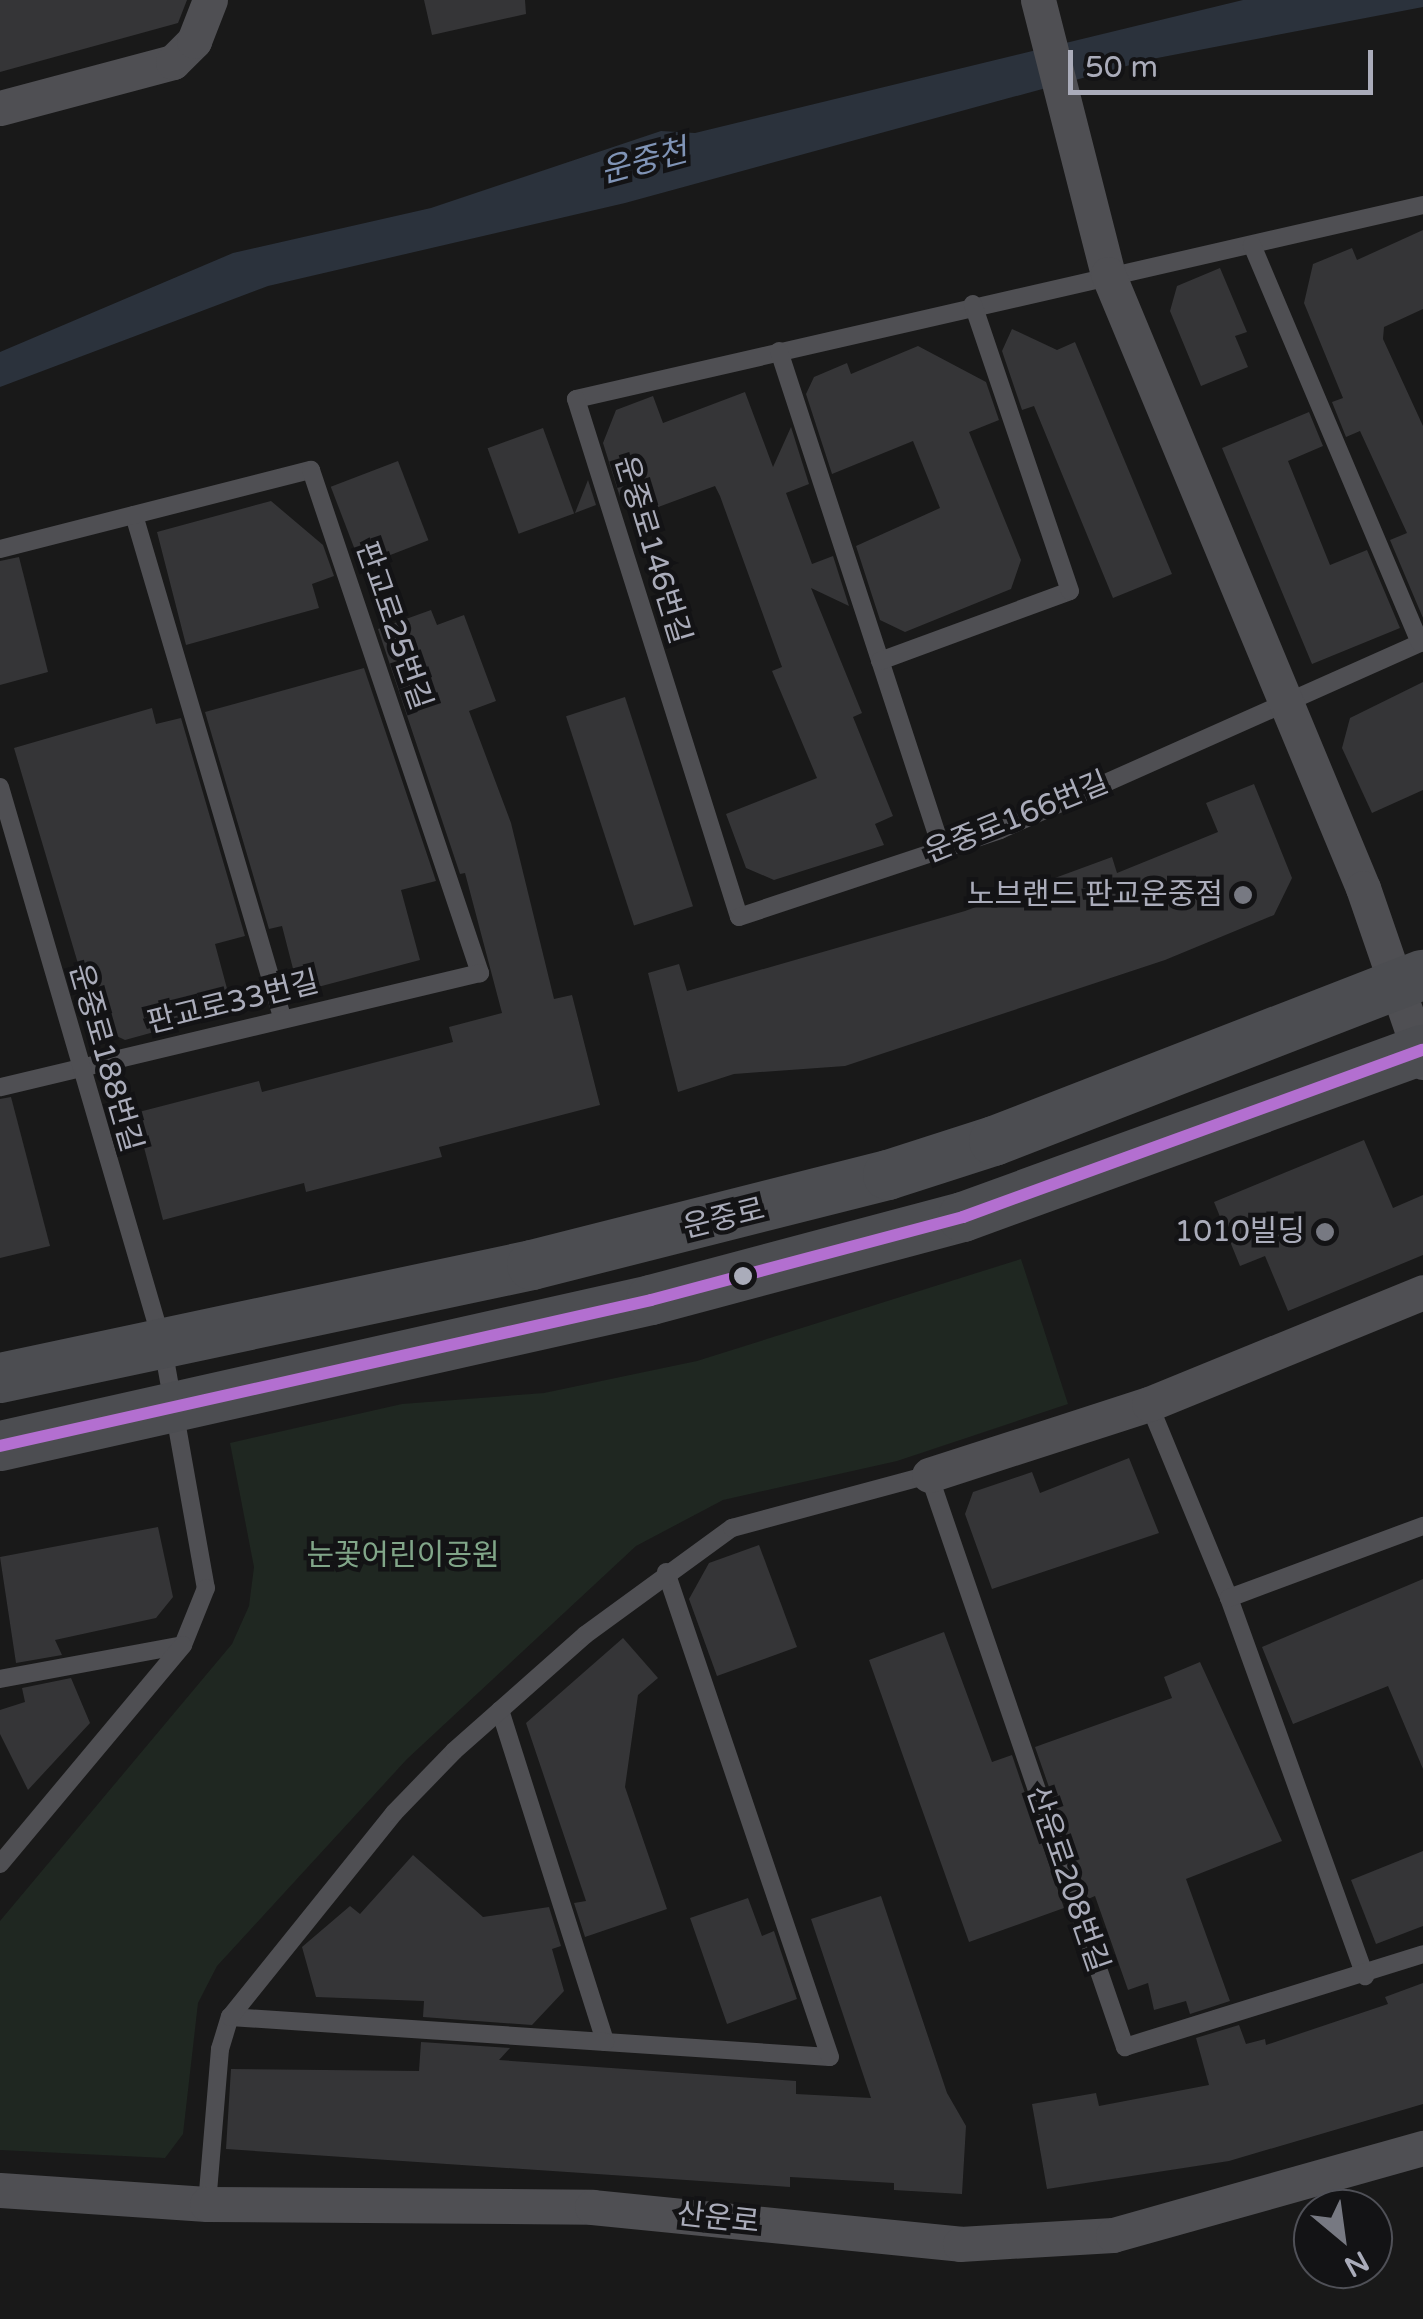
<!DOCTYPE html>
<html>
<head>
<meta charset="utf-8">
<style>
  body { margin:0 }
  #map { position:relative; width:1423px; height:2319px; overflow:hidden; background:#191919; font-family:"Varela Round","Noto Sans KR",sans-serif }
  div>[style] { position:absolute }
  .green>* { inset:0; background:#1f2721 }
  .water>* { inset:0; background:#2b323c }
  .building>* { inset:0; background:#353537; transform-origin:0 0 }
  .service>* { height:18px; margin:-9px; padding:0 9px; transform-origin:9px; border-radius:9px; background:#4f4f53 }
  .minor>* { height:35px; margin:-17.5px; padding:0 17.5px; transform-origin:17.5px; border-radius:17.5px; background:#4f4f53 }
  .secondary>* { height:50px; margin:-25px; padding:0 25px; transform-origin:25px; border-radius:25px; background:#4c4d51 }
  .bus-1>* { height:12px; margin:-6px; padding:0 6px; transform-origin:6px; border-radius:6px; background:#b36fd0 }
  .dots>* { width:28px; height:28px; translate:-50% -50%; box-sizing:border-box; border:5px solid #131315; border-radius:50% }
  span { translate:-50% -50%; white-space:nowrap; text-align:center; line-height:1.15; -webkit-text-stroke:9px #131315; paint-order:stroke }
  .street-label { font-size:30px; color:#aaacba }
  .poi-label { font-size:30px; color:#aaacba }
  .right { translate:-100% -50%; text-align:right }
  .park-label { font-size:30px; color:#81a689 }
  .water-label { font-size:32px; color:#8094b6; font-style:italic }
  .north { position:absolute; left:1293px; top:2189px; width:100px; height:100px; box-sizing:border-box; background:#131315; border:2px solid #4f5057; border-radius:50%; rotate:151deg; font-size:28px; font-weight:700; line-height:40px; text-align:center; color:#aaacba }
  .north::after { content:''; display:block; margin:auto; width:35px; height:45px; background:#777982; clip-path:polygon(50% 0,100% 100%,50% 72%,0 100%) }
  .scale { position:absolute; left:1068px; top:50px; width:305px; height:45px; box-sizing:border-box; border:5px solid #aaacba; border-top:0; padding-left:12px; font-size:30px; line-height:35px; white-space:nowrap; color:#aaacba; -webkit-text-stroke:8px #131315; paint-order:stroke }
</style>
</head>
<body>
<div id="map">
  <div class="green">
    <div style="clip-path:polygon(1021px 1259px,1068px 1404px,897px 1461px,723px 1500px,636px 1546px,407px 1759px,217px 1966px,198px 2003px,183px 2134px,165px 2158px,0 2150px,0 1921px,232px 1644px,249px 1606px,254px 1567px,230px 1443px,402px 1404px,544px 1393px,697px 1361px)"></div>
  </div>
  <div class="water">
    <div style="clip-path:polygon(1243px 0,1423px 0,1423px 7px,1152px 59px,625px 203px,268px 286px,0 387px,0 352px,233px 253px,431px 208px,661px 131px,695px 133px)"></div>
  </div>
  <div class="building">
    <div style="clip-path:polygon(0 0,187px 0,178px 23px,0 72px)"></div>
    <div style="clip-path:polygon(424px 0,525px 0,526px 14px,432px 35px)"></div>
    <div style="clip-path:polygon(1423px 230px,1423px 309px,1384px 327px,1383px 339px,1423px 426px,1423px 618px,1390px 540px,1407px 533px,1360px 431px,1346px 437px,1332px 402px,1343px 398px,1304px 303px,1313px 264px,1352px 248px,1357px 260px)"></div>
    <div style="clip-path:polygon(1220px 268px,1247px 332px,1235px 336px,1248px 367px,1201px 386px,1170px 311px,1177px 286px)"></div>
    <div style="clip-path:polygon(1012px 329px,1057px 350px,1075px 342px,1172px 574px,1113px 598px,1034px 406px,1022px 410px,1002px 351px)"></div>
    <div style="clip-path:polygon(918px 346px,986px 382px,999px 420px,969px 432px,1021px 560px,1011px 589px,905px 632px,880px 620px,856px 546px,940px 508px,913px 441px,832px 474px,806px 394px,814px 377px,847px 363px,851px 374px)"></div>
    <div style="clip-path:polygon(745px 392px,773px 467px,791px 427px,809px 484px,786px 493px,812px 564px,833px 556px,849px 606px,811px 588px,862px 713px,853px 717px,893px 816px,875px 824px,884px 845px,774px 880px,746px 868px,726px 814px,817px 778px,772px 671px,782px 667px,720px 496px,715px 486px,634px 516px,626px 494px,620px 497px,603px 443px,616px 410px,653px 396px,663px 423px)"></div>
    <div style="clip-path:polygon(1309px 412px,1323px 446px,1288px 461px,1330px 565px,1367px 550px,1400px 628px,1312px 664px,1222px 448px)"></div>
    <div style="left:543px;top:428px;width:91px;height:59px;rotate:70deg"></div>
    <div style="left:398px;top:461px;width:85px;height:72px;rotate:69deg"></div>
    <div style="clip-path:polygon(588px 480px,596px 505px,575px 513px)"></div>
    <div style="clip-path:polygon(271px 501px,323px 545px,334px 576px,312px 584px,319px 608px,186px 645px,157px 532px)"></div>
    <div style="clip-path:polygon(19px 557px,48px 672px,0 685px,0 561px)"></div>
    <div style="clip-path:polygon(431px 610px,437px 625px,464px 615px,496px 701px,469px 711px,511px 823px,554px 999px,572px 995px,600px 1105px,439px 1147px,442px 1157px,306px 1192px,304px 1183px,163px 1220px,135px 1113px,259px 1081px,262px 1092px,453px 1042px,449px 1027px,502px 1013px,465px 873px,460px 874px,378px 629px)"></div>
    <div style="clip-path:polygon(364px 668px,436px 881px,401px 890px,420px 960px,299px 992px,282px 926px,269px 929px,205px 712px)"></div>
    <div style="clip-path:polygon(1423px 682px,1423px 790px,1372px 813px,1342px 748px,1350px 718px)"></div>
    <div style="left:625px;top:697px;width:220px;height:62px;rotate:72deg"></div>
    <div style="clip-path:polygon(152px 708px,156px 724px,181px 718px,245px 936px,215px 944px,229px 996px,216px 1015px,125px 1040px,104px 1030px,86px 965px,79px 967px,14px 748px)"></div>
    <div style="clip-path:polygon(1254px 784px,1292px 878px,1274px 915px,1165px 960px,845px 1066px,734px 1074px,678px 1092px,648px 973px,679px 964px,687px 991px,965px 911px,1112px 857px,1117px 873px,1218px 832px,1206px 803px)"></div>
    <div style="clip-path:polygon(11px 1097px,50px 1246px,0 1258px,0 1099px)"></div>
    <div style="clip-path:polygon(1364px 1140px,1393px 1208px,1423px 1195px,1423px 1255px,1288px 1311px,1265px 1256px,1240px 1266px,1214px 1202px)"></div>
    <div style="clip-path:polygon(1129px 1458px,1159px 1533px,992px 1589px,965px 1514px,973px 1492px,1032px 1472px,1040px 1493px)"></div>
    <div style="clip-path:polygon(158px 1527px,173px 1597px,156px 1618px,55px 1640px,62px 1655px,16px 1663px,0 1557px)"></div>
    <div style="clip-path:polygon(759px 1545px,797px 1647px,717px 1676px,689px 1599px,709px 1563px)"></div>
    <div style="clip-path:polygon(1423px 1579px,1423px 1769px,1388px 1686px,1293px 1724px,1262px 1647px)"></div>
    <div style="clip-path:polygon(944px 1632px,992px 1762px,1012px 1755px,1064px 1908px,969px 1942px,869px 1660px)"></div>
    <div style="clip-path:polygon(623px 1638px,658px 1678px,638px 1695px,625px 1787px,667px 1909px,585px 1937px,574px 1903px,586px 1901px,526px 1723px)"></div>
    <div style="clip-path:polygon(1200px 1662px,1282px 1841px,1186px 1879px,1230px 2001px,1190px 2014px,1186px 2001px,1154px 2010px,1148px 1983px,1128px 1990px,1095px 1896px,1088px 1899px,1035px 1747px,1172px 1698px,1164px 1677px)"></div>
    <div style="clip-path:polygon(71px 1678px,90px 1723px,28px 1790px,0 1734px,0 1710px,25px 1702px,22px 1688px)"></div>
    <div style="clip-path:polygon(1423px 1851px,1423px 1926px,1376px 1944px,1351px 1880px)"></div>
    <div style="clip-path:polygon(413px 1855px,483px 1917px,549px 1907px,561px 1946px,552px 1949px,564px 1991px,532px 2025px,423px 2017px,424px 2001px,316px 1997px,302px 1947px,350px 1906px,360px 1914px)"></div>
    <div style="clip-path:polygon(881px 1896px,947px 2093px,966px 2126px,962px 2194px,894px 2190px,894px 2183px,790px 2177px,790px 2187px,226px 2149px,231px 2069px,419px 2071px,421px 2042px,510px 2048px,499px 2060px,796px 2081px,796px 2094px,871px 2098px,811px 1919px)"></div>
    <div style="clip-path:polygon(748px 1898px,762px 1936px,774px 1931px,797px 1999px,727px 2024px,690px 1918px)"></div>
    <div style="clip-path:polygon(1423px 1983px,1423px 2104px,1229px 2161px,1047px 2189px,1032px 2104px,1096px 2093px,1099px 2106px,1209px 2085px,1196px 2038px,1239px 2025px,1246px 2044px,1265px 2039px,1266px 2045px,1388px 2004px,1385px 1997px)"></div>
  </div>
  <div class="service">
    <div style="left:1423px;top:205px;width:869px;rotate:167.1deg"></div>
    <div style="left:576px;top:399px;width:543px;rotate:72.53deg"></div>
    <div style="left:739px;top:917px;width:275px;rotate:-18.4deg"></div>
    <div style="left:1000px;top:830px;width:463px;rotate:-24deg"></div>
    <div style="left:1252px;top:245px;width:432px;rotate:67.1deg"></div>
    <div style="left:779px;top:351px;width:525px;rotate:71.91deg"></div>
    <div style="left:134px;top:515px;width:523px;rotate:73.57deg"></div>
    <div style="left:0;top:549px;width:321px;rotate:-14.3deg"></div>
    <div style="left:311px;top:470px;width:531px;rotate:71.43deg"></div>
    <div style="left:480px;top:973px;width:493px;rotate:166.6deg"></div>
    <div style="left:880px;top:661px;width:202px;rotate:-20.2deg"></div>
    <div style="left:1070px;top:591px;width:303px;rotate:-108.7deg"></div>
    <div style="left:0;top:787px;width:578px;rotate:73.73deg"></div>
    <div style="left:162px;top:1342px;width:250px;rotate:79.9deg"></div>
    <div style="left:206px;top:1588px;width:61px;rotate:112deg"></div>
    <div style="left:183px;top:1645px;width:186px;rotate:169.5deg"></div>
    <div style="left:1149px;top:1404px;width:210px;rotate:67.6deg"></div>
    <div style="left:1229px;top:1598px;width:402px;rotate:70.2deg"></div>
    <div style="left:1229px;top:1598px;width:207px;rotate:-20.4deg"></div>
    <div style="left:500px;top:1710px;width:348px;rotate:72.4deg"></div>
    <div style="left:605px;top:2042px;width:225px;rotate:3.8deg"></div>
    <div style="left:830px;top:2057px;width:512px;rotate:-108.68deg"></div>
    <div style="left:0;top:1864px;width:285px;rotate:-50.1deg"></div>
    <div style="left:230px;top:2017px;width:376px;rotate:3.8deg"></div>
    <div style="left:207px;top:2204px;width:156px;rotate:-85.2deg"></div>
    <div style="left:220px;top:2049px;width:34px;rotate:-73deg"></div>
    <div style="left:230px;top:2017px;width:262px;rotate:-51.2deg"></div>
    <div style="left:394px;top:1813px;width:86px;rotate:-45.9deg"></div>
    <div style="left:454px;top:1751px;width:175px;rotate:-41.5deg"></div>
    <div style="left:585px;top:1635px;width:182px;rotate:-36.1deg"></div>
    <div style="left:732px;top:1528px;width:204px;rotate:-15.1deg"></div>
    <div style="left:929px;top:1475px;width:605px;rotate:71.09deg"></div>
    <div style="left:1125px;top:2047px;width:312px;rotate:-17.3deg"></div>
  </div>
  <div class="minor">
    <div style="left:1038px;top:0;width:283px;rotate:75.7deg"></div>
    <div style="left:1108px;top:274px;width:665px;rotate:67.45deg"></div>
    <div style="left:1363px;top:888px;width:184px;rotate:71deg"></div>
    <div style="left:0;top:108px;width:179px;rotate:-14.9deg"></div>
    <div style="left:173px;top:62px;width:30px;rotate:-45deg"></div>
    <div style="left:194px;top:41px;width:44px;rotate:-68.7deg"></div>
    <div style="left:929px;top:1475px;width:231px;rotate:-17.9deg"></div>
    <div style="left:1149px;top:1404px;width:296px;rotate:-22.2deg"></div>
    <div style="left:0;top:2190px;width:207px;rotate:3.9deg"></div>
    <div style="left:207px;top:2204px;width:385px;rotate:0.4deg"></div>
    <div style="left:592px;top:2207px;width:370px;rotate:5.7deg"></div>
    <div style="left:960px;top:2244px;width:153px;rotate:-3.4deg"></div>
    <div style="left:1113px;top:2235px;width:322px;rotate:-15.7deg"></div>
  </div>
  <div class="secondary">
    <div style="left:0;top:1378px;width:544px;rotate:-11.99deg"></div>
    <div style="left:532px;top:1265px;width:367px;rotate:-14.2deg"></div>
    <div style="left:888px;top:1175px;width:111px;rotate:-17.8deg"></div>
    <div style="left:994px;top:1141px;width:460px;rotate:-21.2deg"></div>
    <div style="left:0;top:1446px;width:667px;rotate:-12.64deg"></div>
    <div style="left:651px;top:1300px;width:323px;rotate:-14.9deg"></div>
    <div style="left:963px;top:1217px;width:489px;rotate:-20deg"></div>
  </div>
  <div class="bus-1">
    <div style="left:0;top:1446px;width:667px;rotate:-12.64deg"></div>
    <div style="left:651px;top:1300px;width:323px;rotate:-14.9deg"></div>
    <div style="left:963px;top:1217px;width:489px;rotate:-20deg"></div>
  </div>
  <div class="dots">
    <div style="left:1243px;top:895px;background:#777982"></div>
    <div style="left:1325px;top:1232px;background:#777982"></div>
    <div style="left:743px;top:1276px;background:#aaacba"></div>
  </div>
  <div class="street-label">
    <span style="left:652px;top:550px;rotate:73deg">운중로146번길</span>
    <span style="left:393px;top:626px;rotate:71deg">판교로25번길</span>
    <span style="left:1017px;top:818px;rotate:-22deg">운중로166번길</span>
    <span style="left:233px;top:1003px;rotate:-14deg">판교로33번길</span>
    <span style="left:105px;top:1058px;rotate:74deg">운중로188번길</span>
    <span style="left:724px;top:1219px;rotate:-14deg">운중로</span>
    <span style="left:1067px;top:1879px;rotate:71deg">산운로208번길</span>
    <span style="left:718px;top:2219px;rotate:6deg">산운로</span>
  </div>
  <div class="poi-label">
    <span class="right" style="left:1223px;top:895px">노브랜드 판교운중점</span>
    <span class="right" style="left:1305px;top:1232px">1010빌딩</span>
  </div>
  <div class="park-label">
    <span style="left:403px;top:1556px">눈꽃어린이공원</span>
  </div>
  <div class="water-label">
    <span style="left:644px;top:162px;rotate:-15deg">운중천</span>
  </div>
  <div class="north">N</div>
  <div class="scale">50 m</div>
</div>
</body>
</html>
